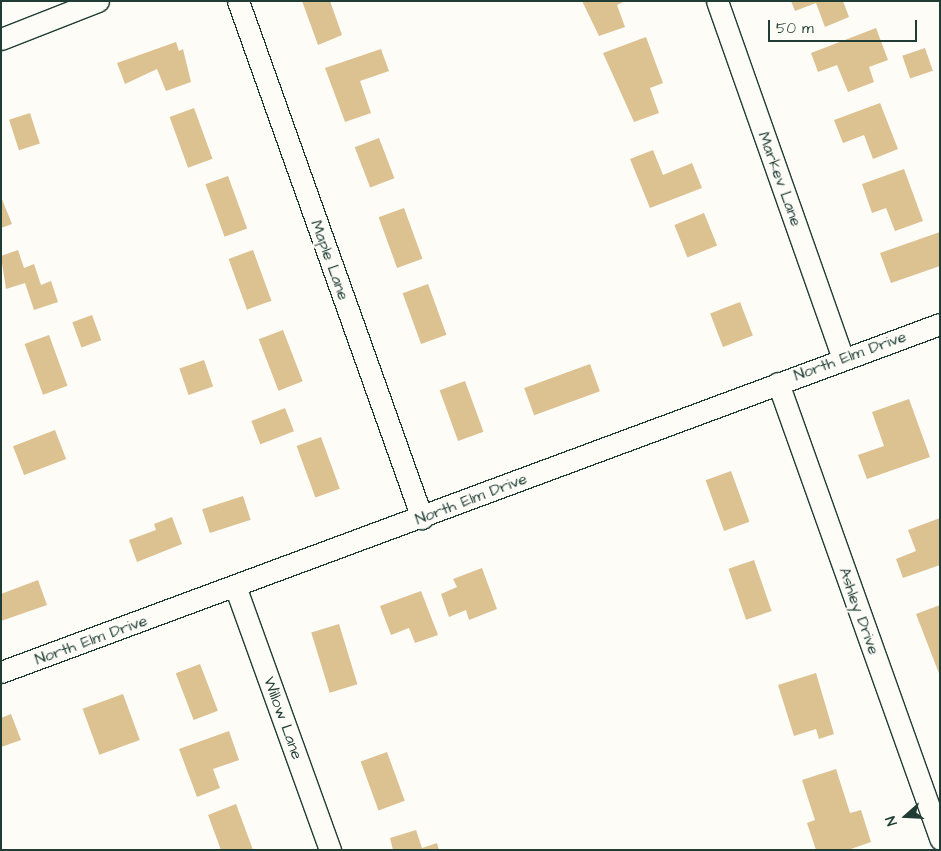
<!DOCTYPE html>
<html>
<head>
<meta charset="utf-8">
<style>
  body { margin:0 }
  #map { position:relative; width:941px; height:851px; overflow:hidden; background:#fdfcf7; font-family:"Architects Daughter",sans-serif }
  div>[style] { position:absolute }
  .building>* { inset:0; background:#dcc191; transform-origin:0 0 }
  .roads { filter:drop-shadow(1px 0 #1f3d34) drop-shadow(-1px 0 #1f3d34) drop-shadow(0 1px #1f3d34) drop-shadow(0 -1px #1f3d34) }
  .minor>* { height:21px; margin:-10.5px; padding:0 10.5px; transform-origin:10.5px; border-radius:10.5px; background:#fdfcf7 }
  span { translate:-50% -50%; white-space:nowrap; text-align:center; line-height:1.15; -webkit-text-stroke:4px #fdfcf7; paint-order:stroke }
  .street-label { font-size:16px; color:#1f3d34 }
  .frame { position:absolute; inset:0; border:2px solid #1f3d34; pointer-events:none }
  .north { position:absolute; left:881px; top:791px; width:50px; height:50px; -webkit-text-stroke:4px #fdfcf7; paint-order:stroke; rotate:251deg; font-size:14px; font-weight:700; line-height:20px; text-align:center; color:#1f3d34 }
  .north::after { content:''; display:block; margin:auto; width:18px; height:22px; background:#1f3d34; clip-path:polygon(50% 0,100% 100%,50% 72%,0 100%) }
  .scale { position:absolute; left:768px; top:20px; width:149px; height:22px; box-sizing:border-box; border:2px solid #1f3d34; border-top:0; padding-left:6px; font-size:15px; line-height:18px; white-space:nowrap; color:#1f3d34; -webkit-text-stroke:4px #fdfcf7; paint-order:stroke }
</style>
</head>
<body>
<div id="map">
  <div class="building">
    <div style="clip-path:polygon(302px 1px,330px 1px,342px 35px,318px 45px)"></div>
    <div style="clip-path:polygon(582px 1px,625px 1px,617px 5px,625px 27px,599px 36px)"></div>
    <div style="clip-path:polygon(791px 1px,843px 1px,849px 17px,825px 27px,816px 3px,795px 11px)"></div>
    <div style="clip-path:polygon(876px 28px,888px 60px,869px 67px,874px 82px,848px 92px,837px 65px,818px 72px,811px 53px)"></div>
    <div style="clip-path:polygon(646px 37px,663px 83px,650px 88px,659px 113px,634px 122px,603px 53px)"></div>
    <div style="clip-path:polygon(176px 42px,179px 51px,183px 49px,191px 82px,166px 91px,157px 69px,125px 84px,117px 63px)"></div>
    <div style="left:925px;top:48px;width:24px;height:24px;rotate:71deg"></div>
    <div style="clip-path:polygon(381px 49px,389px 71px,360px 81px,371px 113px,345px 122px,325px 68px)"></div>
    <div style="clip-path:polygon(880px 103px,898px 149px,873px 159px,864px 135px,843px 143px,834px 120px)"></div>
    <div style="left:194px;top:108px;width:54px;height:26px;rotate:70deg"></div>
    <div style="left:30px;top:113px;width:32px;height:22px;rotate:72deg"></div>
    <div style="left:379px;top:138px;width:43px;height:26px;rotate:69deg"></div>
    <div style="clip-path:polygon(653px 150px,663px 175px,692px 163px,702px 188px,650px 208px,630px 159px)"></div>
    <div style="clip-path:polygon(904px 169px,923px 221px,895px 231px,886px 208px,872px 213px,862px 184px)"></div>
    <div style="left:228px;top:176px;width:56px;height:24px;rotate:70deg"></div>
    <div style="clip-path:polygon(1px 197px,12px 224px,1px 228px)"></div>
    <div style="left:404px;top:208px;width:54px;height:27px;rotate:70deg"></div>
    <div style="left:704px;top:213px;width:35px;height:32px;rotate:68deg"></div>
    <div style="clip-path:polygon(940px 232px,940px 266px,891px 283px,880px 253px)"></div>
    <div style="clip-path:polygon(18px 250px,24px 268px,34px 264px,41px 285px,51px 281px,58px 302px,34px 310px,25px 283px,6px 289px,1px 256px)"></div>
    <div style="left:253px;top:250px;width:54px;height:26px;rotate:70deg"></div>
    <div style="left:428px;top:284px;width:54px;height:27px;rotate:70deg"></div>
    <div style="left:740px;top:302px;width:36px;height:32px;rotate:69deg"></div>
    <div style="left:92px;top:315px;width:27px;height:21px;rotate:70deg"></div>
    <div style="left:283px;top:330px;width:55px;height:26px;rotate:69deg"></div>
    <div style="left:49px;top:335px;width:54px;height:26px;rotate:70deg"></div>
    <div style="left:204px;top:360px;width:28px;height:26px;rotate:71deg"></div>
    <div style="left:590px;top:364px;width:29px;height:70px;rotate:70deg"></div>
    <div style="left:465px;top:381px;width:54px;height:27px;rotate:70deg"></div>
    <div style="clip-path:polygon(909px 399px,930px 457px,867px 479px,858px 455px,884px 446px,872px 412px)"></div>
    <div style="left:285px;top:408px;width:25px;height:36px;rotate:69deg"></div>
    <div style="left:55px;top:430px;width:31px;height:45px;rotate:69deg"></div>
    <div style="left:321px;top:437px;width:55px;height:26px;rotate:70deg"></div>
    <div style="left:731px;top:471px;width:54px;height:27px;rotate:70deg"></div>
    <div style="left:243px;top:496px;width:25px;height:43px;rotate:72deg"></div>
    <div style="clip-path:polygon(172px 517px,182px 544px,137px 562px,129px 540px,156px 530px,154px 524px)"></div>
    <div style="clip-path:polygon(940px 518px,940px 565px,903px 578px,896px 559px,916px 551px,908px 530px)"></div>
    <div style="left:754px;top:560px;width:54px;height:27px;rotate:71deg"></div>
    <div style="clip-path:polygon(482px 568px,497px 609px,469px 620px,466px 610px,449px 617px,441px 594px,457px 587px,453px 579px)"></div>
    <div style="clip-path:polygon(38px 580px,47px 605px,1px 621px,1px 594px)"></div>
    <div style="clip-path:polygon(421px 591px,438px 635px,415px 643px,409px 628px,391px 635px,380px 606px)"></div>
    <div style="clip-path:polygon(940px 605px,940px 676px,916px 614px)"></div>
    <div style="left:339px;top:624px;width:63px;height:29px;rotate:73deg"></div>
    <div style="left:200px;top:664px;width:50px;height:26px;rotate:69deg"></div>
    <div style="clip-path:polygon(816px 673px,834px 734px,819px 739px,816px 729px,794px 736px,778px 685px)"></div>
    <div style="left:123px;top:694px;width:49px;height:43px;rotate:70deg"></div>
    <div style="clip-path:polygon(11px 714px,21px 740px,1px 747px,1px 718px)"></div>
    <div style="clip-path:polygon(229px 731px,239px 760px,213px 769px,220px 788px,197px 797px,179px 749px)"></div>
    <div style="left:387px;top:752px;width:52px;height:28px;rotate:70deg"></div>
    <div style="clip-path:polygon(836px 769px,850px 813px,861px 810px,871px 842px,848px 850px,816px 850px,807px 823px,815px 820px,802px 780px)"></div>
    <div style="clip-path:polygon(236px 804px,253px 850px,221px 850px,208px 815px)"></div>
    <div style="clip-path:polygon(416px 830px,422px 848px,437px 843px,439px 850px,393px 850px,390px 838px)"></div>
  </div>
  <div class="roads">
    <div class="minor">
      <div style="left:238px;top:1px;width:549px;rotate:70.41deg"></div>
      <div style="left:717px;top:1px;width:379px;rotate:70.6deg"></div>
      <div style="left:1px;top:39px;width:104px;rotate:-21.4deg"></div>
      <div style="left:778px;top:383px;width:484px;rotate:70.4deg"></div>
      <div style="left:235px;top:586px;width:281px;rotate:70.2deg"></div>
      <div style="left:1px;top:672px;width:1001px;rotate:-20.34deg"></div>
    </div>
  </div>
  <div class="street-label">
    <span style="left:780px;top:179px;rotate:70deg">Markev Lane</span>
    <span style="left:330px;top:260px;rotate:70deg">Maple Lane</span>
    <span style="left:850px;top:356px;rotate:-20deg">North Elm Drive</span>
    <span style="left:471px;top:499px;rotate:-21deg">North Elm Drive</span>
    <span style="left:859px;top:611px;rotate:70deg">Ashley Drive</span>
    <span style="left:91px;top:640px;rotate:-20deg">North Elm Drive</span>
    <span style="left:283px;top:718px;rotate:70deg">Willow Lane</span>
  </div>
  <div class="frame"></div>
  <div class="north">N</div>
  <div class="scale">50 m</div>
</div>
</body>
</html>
